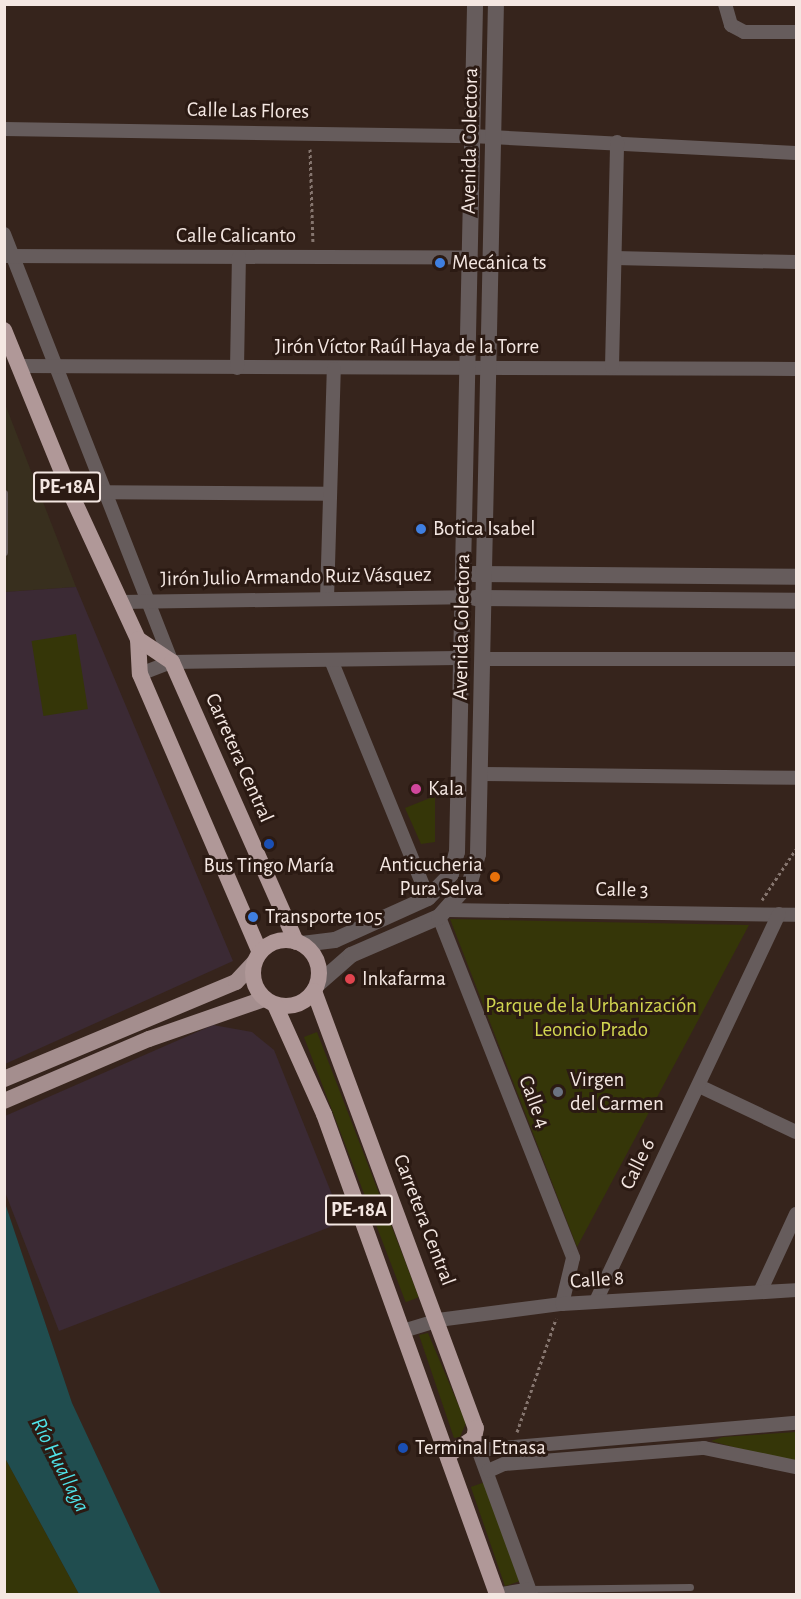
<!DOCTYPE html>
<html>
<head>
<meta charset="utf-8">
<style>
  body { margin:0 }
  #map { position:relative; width:801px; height:1599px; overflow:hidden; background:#36241c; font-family:"Alegreya Sans",sans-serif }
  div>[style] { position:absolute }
  .industrial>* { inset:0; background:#382f1e }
  .education>* { inset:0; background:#3b2a34 }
  .green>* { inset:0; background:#353608; transform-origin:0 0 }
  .water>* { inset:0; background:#204d4f }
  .path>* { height:3px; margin-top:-1.5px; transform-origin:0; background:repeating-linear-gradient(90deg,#86766f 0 3px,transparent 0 6px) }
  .service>* { height:7px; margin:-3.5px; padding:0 3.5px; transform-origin:3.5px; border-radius:3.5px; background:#665c5c }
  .minor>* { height:14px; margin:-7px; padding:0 7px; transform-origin:7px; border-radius:7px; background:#665c5c }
  .tertiary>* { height:16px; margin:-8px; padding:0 8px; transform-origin:8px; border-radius:8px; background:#665c5c }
  .primary>* { height:16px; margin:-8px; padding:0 8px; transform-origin:8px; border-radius:8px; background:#a48e8e }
  .trunk>* { height:16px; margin:-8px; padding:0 8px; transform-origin:8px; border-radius:8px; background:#b09898 }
  .trunk>.ring { margin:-8px; padding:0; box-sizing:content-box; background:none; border:16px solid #b09898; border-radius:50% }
  .dots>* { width:16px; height:16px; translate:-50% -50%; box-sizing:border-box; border:3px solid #2b1a13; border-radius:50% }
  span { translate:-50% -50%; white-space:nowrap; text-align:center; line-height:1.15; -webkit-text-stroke:6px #2b1a13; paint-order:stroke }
  .shield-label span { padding:2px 4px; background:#2b1a13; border:2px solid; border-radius:4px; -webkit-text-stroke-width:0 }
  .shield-label { font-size:20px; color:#f4e7e2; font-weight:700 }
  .street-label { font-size:21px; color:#f4e7e2 }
  .poi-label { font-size:21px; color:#f4e7e2 }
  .left { translate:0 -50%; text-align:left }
  .right { translate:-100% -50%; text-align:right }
  .park-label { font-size:21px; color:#d1d550 }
  .water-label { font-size:22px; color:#4fe2e8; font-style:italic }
  .frame { position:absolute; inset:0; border:6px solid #f4e7e2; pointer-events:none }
</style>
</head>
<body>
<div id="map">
  <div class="industrial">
    <div style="clip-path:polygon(5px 404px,76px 587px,5px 592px)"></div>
  </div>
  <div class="education">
    <div style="clip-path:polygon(76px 587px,233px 961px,5px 1064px,5px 592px)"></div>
    <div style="clip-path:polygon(213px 1025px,252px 1032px,274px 1050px,343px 1222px,59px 1331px,5px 1192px,5px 1116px)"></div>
  </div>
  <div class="green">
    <div style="left:76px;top:634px;width:76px;height:45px;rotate:81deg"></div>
    <div style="clip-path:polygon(435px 796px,435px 842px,421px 844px,405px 808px)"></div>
    <div style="clip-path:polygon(450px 919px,749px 925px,577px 1247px)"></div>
    <div style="left:317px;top:1032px;width:284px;height:14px;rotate:69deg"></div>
    <div style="clip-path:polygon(428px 1333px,466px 1423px,460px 1437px,454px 1438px,419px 1335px)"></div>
    <div style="clip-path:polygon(796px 1432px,796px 1464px,711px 1441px,723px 1437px)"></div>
    <div style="clip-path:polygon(4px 1458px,5px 1458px,79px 1594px,5px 1594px)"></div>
    <div style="left:485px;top:1482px;width:105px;height:15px;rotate:71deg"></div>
  </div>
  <div class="water">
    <div style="clip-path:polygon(5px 1203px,72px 1403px,161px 1594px,79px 1594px,5px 1458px)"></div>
  </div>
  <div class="path">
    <div style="left:310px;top:149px;width:95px;rotate:88.2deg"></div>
    <div style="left:762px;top:900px;width:61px;rotate:-56.3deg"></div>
    <div style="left:517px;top:1432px;width:120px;rotate:-71deg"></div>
  </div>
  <div class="service">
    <div style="left:4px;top:493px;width:59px;rotate:90deg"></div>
    <div style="left:529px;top:1589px;width:161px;rotate:-0.7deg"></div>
  </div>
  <div class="minor">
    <div style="left:725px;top:4px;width:22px;rotate:74deg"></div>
    <div style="left:731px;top:25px;width:15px;rotate:28deg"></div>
    <div style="left:744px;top:32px;width:52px"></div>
    <div style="left:4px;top:129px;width:468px;rotate:0.9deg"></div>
    <div style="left:472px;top:136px;width:324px;rotate:3deg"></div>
    <div style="left:4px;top:234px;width:460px;rotate:68.6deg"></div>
    <div style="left:4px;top:256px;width:462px;rotate:0.2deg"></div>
    <div style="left:615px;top:258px;width:181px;rotate:1.3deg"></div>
    <div style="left:18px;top:366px;width:778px;rotate:0.22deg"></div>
    <div style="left:612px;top:367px;width:225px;rotate:-88.7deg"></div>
    <div style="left:237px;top:368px;width:111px;rotate:-89deg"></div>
    <div style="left:70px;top:492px;width:260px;rotate:0.4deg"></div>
    <div style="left:327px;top:599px;width:230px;rotate:-88.3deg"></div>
    <div style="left:120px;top:602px;width:342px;rotate:-0.8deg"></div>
    <div style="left:484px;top:659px;width:312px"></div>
    <div style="left:331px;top:660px;width:257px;rotate:67.8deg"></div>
    <div style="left:140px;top:674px;width:34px;rotate:-21deg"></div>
    <div style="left:172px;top:662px;width:286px;rotate:-0.8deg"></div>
    <div style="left:482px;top:774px;width:314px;rotate:0.7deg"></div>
    <div style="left:447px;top:910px;width:349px;rotate:0.8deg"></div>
    <div style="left:439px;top:917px;width:366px;rotate:68.5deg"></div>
    <div style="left:573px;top:1258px;width:47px;rotate:103.4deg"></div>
    <div style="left:699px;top:1086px;width:107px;rotate:25.4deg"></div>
    <div style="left:760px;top:1292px;width:86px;rotate:-65.2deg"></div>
    <div style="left:596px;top:1301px;width:428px;rotate:-64.7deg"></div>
    <div style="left:403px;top:1331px;width:37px;rotate:-17deg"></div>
    <div style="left:438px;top:1320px;width:125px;rotate:-7.4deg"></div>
    <div style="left:562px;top:1304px;width:234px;rotate:-3.4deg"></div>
    <div style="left:475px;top:1441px;width:163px;rotate:69.9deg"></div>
    <div style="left:479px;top:1450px;width:318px;rotate:-4.9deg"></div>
    <div style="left:488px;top:1471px;width:17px;rotate:-24deg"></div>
    <div style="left:504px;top:1464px;width:201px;rotate:-4.6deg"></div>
    <div style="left:704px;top:1448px;width:94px;rotate:11.7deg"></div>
    <div style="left:502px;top:1594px;width:27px;rotate:-10deg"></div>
  </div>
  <div class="tertiary">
    <div style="left:473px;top:574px;width:323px;rotate:0.5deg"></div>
    <div style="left:475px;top:598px;width:321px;rotate:0.5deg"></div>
    <div style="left:302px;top:944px;width:33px;rotate:-7deg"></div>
    <div style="left:335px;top:940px;width:102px;rotate:-24.3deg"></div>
    <div style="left:428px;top:898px;width:33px;rotate:-46deg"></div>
    <div style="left:451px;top:874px;width:23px;rotate:-75deg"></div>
    <div style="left:457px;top:852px;width:848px;rotate:-88.78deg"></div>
    <div style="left:318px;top:984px;width:44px;rotate:-41.3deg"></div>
    <div style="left:351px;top:955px;width:96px;rotate:-23.4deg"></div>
    <div style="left:439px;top:917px;width:47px;rotate:-48.5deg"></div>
    <div style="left:470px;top:882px;width:29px;rotate:-74deg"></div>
    <div style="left:478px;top:854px;width:850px;rotate:-88.79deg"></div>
  </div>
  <div class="primary">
    <div style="left:4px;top:1079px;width:251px;rotate:-22.7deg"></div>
    <div style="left:236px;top:982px;width:26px;rotate:-47deg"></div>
    <div style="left:4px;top:1101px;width:158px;rotate:-23.2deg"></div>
    <div style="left:149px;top:1039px;width:122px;rotate:-19.2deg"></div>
  </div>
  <div class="trunk">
    <div style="left:4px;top:330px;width:175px;rotate:67.8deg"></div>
    <div style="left:70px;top:492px;width:162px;rotate:65.2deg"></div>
    <div style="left:138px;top:639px;width:35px;rotate:87deg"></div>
    <div style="left:140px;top:674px;width:303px;rotate:66.7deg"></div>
    <div style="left:138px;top:639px;width:41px;rotate:34.1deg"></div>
    <div style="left:172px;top:662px;width:306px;rotate:66.1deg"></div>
    <div class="ring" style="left:253px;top:940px;width:50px;height:50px"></div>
    <div style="left:314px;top:991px;width:466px;rotate:69.7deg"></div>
    <div style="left:476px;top:1428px;width:10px;rotate:101deg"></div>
    <div style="left:474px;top:1438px;width:30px;rotate:147deg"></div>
    <div style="left:275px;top:1005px;width:120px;rotate:65.8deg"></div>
    <div style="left:324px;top:1114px;width:510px;rotate:70.18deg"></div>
  </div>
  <div class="dots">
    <div style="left:440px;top:263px;background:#3f7fe0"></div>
    <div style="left:421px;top:529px;background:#3f7fe0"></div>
    <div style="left:416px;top:789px;background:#d1479c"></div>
    <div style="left:269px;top:844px;background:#1a4fb4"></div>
    <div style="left:495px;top:877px;background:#e8710a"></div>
    <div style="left:253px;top:917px;background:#3f7fe0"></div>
    <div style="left:350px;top:979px;background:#e0444e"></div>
    <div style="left:558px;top:1092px;background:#6b7280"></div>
    <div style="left:403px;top:1448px;background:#1a4fb4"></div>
  </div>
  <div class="shield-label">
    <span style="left:67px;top:487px">PE-18A</span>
    <span style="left:359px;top:1210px">PE-18A</span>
  </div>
  <div class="street-label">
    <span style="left:248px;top:111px;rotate:1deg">Calle Las Flores</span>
    <span style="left:470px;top:141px;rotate:-89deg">Avenida Colectora</span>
    <span style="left:236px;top:236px">Calle Calicanto</span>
    <span style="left:407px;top:347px">Jirón Víctor Raúl Haya de la Torre</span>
    <span style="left:296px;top:577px;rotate:-1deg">Jirón Julio Armando Ruiz Vásquez</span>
    <span style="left:462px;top:627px;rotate:-89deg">Avenida Colectora</span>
    <span style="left:239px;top:758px;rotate:66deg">Carretera Central</span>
    <span style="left:622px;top:890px;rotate:1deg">Calle 3</span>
    <span style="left:534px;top:1102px;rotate:69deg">Calle 4</span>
    <span style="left:638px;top:1164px;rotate:-64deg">Calle 6</span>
    <span style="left:424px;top:1220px;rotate:69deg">Carretera Central</span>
    <span style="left:597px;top:1280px;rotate:-4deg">Calle 8</span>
  </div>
  <div class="poi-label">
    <span class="left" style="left:452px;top:263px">Mecánica ts</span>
    <span class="left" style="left:433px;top:529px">Botica Isabel</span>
    <span class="left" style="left:428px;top:789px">Kala</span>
    <span class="right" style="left:483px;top:877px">Anticucheria<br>Pura Selva</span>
    <span style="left:269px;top:866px">Bus Tingo María</span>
    <span class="left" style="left:265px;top:917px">Transporte 105</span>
    <span class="left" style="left:362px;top:979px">Inkafarma</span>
    <span class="left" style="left:570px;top:1092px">Virgen<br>del Carmen</span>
    <span class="left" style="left:415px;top:1448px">Terminal Etnasa</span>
  </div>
  <div class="park-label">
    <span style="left:591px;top:1018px">Parque de la Urbanización<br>Leoncio Prado</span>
  </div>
  <div class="water-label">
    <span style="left:60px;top:1465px;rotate:63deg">Río Huallaga</span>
  </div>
  <div class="frame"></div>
</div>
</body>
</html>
